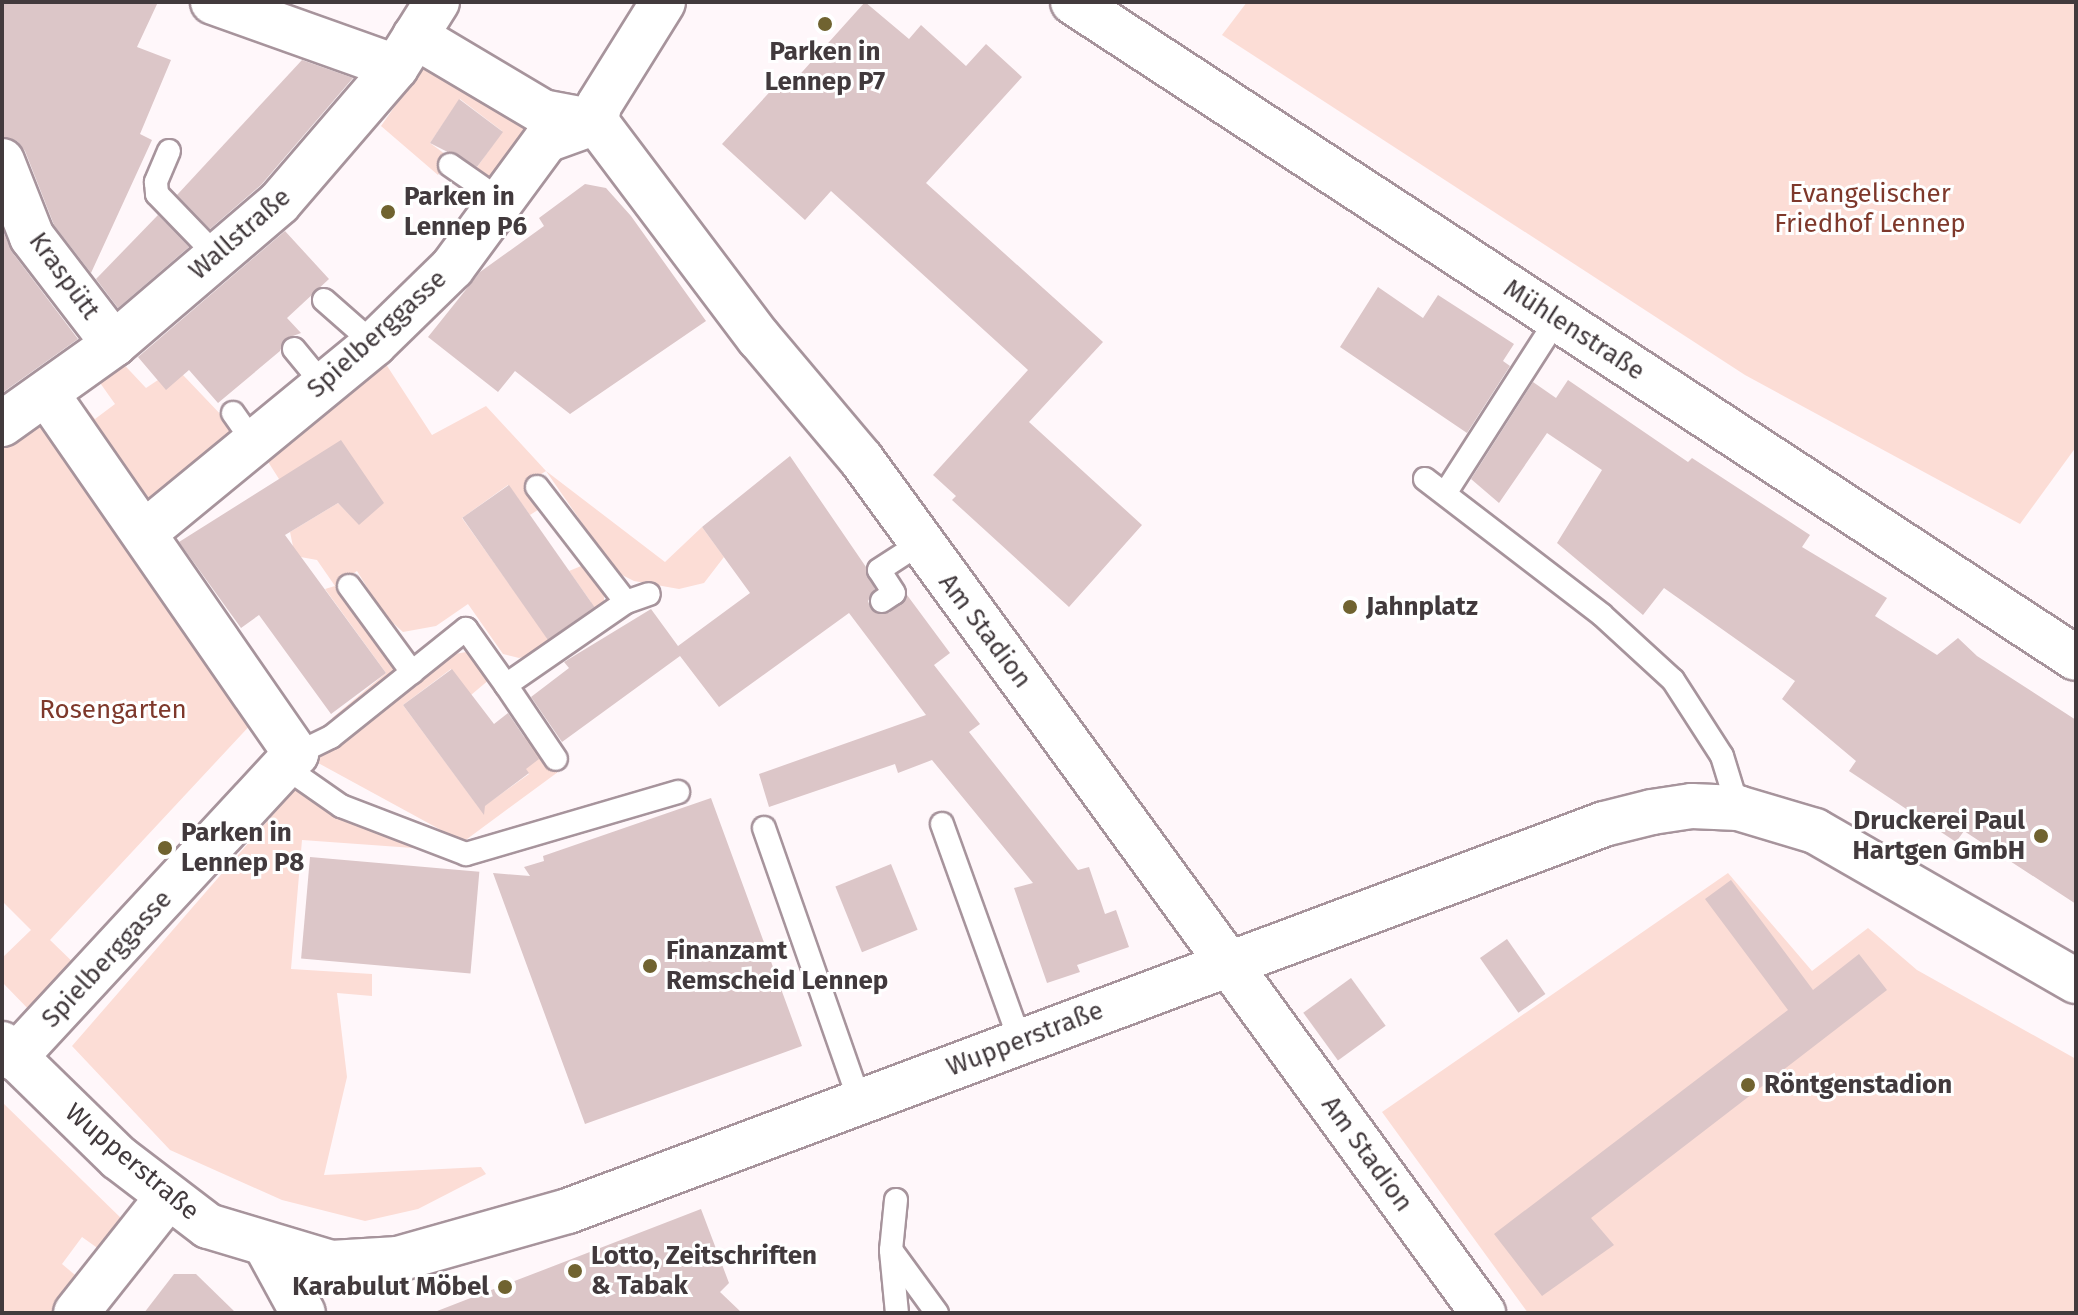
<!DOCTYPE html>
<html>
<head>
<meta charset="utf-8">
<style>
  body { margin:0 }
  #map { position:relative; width:2078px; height:1315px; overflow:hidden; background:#fff7fa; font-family:"Fira Sans",sans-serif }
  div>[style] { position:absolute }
  .green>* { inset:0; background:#fcddd6 }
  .building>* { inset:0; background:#dcc6c8; transform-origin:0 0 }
  .roads { filter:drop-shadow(2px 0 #a7949c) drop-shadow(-2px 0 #a7949c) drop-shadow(0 2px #a7949c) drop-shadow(0 -2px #a7949c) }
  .lane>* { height:22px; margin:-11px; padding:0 11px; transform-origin:11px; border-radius:11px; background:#fff }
  .street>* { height:44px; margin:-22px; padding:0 22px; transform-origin:22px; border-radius:22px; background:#fff }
  .secondary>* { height:44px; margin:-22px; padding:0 22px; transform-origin:22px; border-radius:22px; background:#fff }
  .dots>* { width:22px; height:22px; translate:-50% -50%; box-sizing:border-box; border:4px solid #fff; border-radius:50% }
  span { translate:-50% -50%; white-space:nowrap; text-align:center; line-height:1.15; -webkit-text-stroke:6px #fff; paint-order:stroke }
  .poi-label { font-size:26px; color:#423a3d; font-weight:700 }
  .left { translate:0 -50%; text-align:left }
  .right { translate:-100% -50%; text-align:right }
  .park-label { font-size:26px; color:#7e382b }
  .street-label { font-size:26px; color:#423a3d }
  .frame { position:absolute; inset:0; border:4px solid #423a3d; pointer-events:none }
</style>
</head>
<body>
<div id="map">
  <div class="green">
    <div style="clip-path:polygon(1247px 2px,2076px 2px,2076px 447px,2020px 524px,1745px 375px,1222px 35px)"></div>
    <div style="clip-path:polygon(424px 65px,537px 135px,498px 190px,476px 169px,502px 131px,460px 99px,430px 143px,449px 157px,438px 175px,381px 126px)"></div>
    <div style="clip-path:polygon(115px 355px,146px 388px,158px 380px,183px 375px,245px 440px,149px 514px,81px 411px,86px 407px,95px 419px,115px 404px,98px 380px)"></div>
    <div style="clip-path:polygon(380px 355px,432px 435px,486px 406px,546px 471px,665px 562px,702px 527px,724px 557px,704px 583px,679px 589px,634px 581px,616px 572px,546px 471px,527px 483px,544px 506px,530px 515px,508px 485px,462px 518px,545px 634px,591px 602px,569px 571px,586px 564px,604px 588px,604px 609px,533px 655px,519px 658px,503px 654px,468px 604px,436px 626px,403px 632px,384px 615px,357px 571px,341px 582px,395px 664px,396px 679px,337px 724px,332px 718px,386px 673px,325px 589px,335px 586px,317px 560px,295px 556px,290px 532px,338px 503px,359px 524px,383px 503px,279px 479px,258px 446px)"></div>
    <div style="clip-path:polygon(39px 412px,255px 720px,50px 940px,80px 969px,35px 1016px,2px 982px,2px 958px,31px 930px,2px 901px,2px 433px)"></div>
    <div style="clip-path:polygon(466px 652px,490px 679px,471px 695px,451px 669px,403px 705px,480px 809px,529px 774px,510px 748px,529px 733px,558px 772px,463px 842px,309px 758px,455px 654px)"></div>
    <div style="clip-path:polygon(298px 786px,469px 852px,302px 840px,291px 969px,372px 974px,372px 996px,337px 993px,347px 1077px,324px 1175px,481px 1167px,486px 1174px,418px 1209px,365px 1221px,282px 1200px,170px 1150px,72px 1046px)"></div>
    <div style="clip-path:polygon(1728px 873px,1812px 971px,1868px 928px,1917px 970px,2076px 1059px,2076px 1313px,1528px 1313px,1382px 1112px)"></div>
    <div style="clip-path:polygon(2px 1102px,126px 1223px,103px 1252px,82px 1237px,62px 1264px,81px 1280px,55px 1313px,2px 1313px)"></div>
  </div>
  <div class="building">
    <div style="clip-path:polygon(2px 2px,158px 2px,137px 47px,171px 60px,140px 134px,152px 140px,91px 273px,54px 225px,25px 151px,17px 141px,2px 137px)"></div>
    <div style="clip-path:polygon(865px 2px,909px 39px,921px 25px,966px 66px,986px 44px,1022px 77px,926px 183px,1103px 342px,1029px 422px,1142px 525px,1069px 607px,952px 500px,956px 496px,933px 475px,1028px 370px,831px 191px,805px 220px,722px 144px,777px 84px,785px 91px)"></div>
    <div style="clip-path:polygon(302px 60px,353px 78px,261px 185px,210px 229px,177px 195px)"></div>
    <div style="clip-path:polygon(459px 99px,503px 132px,477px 167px,430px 143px)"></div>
    <div style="clip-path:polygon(585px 184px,606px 188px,631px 216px,706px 321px,570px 414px,515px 371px,498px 392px,428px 337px,480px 272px,544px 226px,539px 218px)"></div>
    <div style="clip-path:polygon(158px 215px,189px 247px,118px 308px,96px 279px)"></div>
    <div style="clip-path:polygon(2px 229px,12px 252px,78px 339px,2px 393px)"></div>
    <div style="clip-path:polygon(285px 231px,329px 279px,287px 318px,301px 333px,285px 339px,280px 351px,218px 403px,189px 370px,166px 390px,138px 357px)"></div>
    <div style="clip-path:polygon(1378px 287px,1423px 318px,1438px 295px,1514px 344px,1503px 361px,1510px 366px,1467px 433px,1340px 347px)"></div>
    <div style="clip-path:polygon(1568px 380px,1688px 462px,1692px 458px,1810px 535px,1802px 547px,1887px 598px,1875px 616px,1937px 655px,1958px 638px,1977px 656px,2076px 720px,2076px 904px,1964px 831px,1956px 842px,1849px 771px,1856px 761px,1782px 699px,1795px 681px,1664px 588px,1643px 615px,1557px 543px,1602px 470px,1547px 433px,1499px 503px,1471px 479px,1533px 382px,1556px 398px)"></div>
    <div style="clip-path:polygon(341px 440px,384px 503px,359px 525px,338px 503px,285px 535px,386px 673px,331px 714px,259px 615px,241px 628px,179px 542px)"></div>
    <div style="clip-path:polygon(790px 456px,866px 567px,875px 589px,868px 601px,871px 609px,889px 613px,907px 595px,950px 653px,934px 665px,980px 724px,969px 732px,1078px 870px,1089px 867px,1105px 914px,1116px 910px,1129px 947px,1077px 965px,1080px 972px,1047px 983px,1014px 888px,1033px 883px,932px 760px,898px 773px,895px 764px,769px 807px,759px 774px,926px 715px,849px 613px,719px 707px,680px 656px,562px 742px,531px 697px,569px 668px,564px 662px,651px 609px,678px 646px,750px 593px,702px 527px)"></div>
    <div style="left:509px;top:485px;width:149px;height:57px;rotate:55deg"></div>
    <div style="clip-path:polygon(452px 669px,494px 724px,508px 713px,539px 759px,526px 769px,529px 773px,485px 806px,484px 815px,403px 705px)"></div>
    <div style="clip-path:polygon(711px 798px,802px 1046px,585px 1124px,493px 873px,530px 876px,524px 867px,544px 861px,543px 856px)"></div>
    <div style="left:310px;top:857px;width:170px;height:102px;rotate:5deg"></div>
    <div style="left:891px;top:864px;width:71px;height:60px;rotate:68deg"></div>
    <div style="clip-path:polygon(1731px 880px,1813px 990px,1859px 954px,1887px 990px,1591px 1218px,1614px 1245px,1542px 1296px,1494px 1234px,1788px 1010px,1705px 899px)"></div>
    <div style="left:1507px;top:939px;width:67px;height:33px;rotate:55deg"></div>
    <div style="left:1351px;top:978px;width:59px;height:59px;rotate:54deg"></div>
    <div style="clip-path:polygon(701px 1209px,729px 1283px,720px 1292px,742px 1313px,432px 1313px)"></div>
    <div style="clip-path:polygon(174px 1274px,196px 1274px,236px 1313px,144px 1313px)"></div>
  </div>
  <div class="roads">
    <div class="lane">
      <div style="left:169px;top:151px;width:34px;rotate:113deg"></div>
      <div style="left:156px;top:182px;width:12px;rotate:85deg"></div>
      <div style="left:157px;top:194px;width:85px;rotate:46deg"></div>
      <div style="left:450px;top:165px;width:65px;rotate:34.9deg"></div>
      <div style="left:324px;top:300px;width:67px;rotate:41.3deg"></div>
      <div style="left:294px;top:349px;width:45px;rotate:50.4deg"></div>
      <div style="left:233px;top:413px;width:33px;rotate:55deg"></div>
      <div style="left:1425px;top:479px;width:223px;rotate:37.5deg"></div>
      <div style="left:1602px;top:615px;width:96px;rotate:42.5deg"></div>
      <div style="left:1673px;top:680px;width:90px;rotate:57.2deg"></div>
      <div style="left:1722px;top:756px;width:54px;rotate:72.9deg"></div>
      <div style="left:537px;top:487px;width:145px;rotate:52.3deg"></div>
      <div style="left:1446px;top:492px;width:206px;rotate:-57.3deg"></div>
      <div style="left:349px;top:586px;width:107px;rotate:53.8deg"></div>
      <div style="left:882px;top:601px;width:14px;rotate:-34deg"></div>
      <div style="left:894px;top:593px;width:27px;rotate:-123deg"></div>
      <div style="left:879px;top:570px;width:48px;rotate:-33deg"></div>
      <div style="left:506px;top:685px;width:89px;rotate:56deg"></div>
      <div style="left:296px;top:754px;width:39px;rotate:-26deg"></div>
      <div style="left:331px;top:737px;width:173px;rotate:-38.7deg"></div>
      <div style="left:466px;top:629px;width:69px;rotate:54.5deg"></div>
      <div style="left:506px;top:685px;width:146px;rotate:-34.7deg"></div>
      <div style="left:626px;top:602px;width:24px;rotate:-19deg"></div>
      <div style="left:288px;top:769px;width:65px;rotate:34.9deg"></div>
      <div style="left:341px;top:806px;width:134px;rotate:21deg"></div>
      <div style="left:466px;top:854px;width:221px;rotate:-16.3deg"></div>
      <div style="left:942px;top:824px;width:231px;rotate:70.2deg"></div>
      <div style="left:764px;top:828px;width:290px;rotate:70.7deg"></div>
      <div style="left:896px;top:1200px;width:50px;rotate:95.7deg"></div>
      <div style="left:891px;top:1250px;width:78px;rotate:53.9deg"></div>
      <div style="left:891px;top:1251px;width:62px;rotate:84.5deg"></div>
    </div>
    <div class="street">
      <div style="left:213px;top:2px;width:194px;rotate:19.6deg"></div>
      <div style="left:1073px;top:2px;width:1198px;rotate:33.19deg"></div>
      <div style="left:415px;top:36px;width:149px;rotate:30.7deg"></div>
      <div style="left:543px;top:112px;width:54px;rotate:10.7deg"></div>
      <div style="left:596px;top:122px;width:271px;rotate:53deg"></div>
      <div style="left:759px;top:338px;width:158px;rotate:49.9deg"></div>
      <div style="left:861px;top:459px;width:1057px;rotate:53.93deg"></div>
      <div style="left:596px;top:122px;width:17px;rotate:-80deg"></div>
      <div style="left:599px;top:105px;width:121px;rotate:-58.1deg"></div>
      <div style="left:2px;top:161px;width:82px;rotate:68.5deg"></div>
      <div style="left:32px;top:237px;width:135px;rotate:52.5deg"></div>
      <div style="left:2px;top:424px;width:138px;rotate:-35.5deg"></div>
      <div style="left:114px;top:344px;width:217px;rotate:-40.5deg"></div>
      <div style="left:279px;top:203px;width:179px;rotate:-49.3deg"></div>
      <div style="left:396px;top:67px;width:77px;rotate:-57.8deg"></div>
      <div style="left:144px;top:533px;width:298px;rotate:-39.4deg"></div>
      <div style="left:374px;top:344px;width:109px;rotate:-44.3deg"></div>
      <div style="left:452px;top:268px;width:159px;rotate:-53.7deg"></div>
      <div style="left:546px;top:140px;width:53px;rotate:-19.8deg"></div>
      <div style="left:14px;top:1058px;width:415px;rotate:-47.2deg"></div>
      <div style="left:296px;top:754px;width:436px;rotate:-124.7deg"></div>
      <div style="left:267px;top:1247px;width:75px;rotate:61.4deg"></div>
      <div style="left:76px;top:1313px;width:148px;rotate:-51.6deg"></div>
    </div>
    <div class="secondary">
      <div style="left:2px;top:1044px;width:163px;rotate:44.3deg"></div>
      <div style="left:119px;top:1158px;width:112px;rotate:37.4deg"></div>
      <div style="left:208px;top:1226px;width:128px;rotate:16.7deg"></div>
      <div style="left:331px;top:1263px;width:67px;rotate:-3.4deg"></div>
      <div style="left:398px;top:1259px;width:177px;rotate:-15.8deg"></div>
      <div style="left:568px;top:1211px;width:1106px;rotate:-20.48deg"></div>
      <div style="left:1604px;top:824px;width:49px;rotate:-14deg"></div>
      <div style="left:1652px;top:812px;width:40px;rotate:-8.5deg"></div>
      <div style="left:1692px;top:806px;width:46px;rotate:2.5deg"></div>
      <div style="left:1738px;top:808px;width:80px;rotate:16.6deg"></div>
      <div style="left:1815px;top:831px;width:301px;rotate:29.9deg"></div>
    </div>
  </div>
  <div class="dots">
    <div style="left:825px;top:24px;background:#706330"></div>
    <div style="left:388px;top:212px;background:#706330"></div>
    <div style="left:1350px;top:607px;background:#706330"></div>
    <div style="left:2041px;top:836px;background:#706330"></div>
    <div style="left:165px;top:848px;background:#706330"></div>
    <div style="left:650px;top:966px;background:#706330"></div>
    <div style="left:1748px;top:1085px;background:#706330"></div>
    <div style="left:575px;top:1271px;background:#706330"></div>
    <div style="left:505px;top:1287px;background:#706330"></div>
  </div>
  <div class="poi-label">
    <span style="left:825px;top:67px">Parken in<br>Lennep P7</span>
    <span class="left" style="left:404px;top:212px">Parken in<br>Lennep P6</span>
    <span class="left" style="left:1366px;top:607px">Jahnplatz</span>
    <span class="right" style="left:2025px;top:836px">Druckerei Paul<br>Hartgen GmbH</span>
    <span class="left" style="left:181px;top:848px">Parken in<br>Lennep P8</span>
    <span class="left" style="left:666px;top:966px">Finanzamt<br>Remscheid Lennep</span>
    <span class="left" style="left:1764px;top:1085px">Röntgenstadion</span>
    <span class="left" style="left:591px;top:1271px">Lotto, Zeitschriften<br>&amp; Tabak</span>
    <span class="right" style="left:489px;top:1287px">Karabulut Möbel</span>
  </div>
  <div class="park-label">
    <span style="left:1870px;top:209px">Evangelischer<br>Friedhof Lennep</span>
    <span style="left:113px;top:710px">Rosengarten</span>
  </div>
  <div class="street-label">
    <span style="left:240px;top:234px;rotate:-41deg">Wallstraße</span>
    <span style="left:64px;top:276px;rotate:54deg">Kraspütt</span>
    <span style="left:1574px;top:330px;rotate:33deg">Mühlenstraße</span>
    <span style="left:377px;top:334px;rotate:-42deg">Spielberggasse</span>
    <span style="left:985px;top:631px;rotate:53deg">Am Stadion</span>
    <span style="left:107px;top:959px;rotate:-47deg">Spielberggasse</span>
    <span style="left:1025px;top:1039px;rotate:-21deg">Wupperstraße</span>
    <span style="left:1367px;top:1154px;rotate:54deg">Am Stadion</span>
    <span style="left:132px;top:1162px;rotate:40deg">Wupperstraße</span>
  </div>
  <div class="frame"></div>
</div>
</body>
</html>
